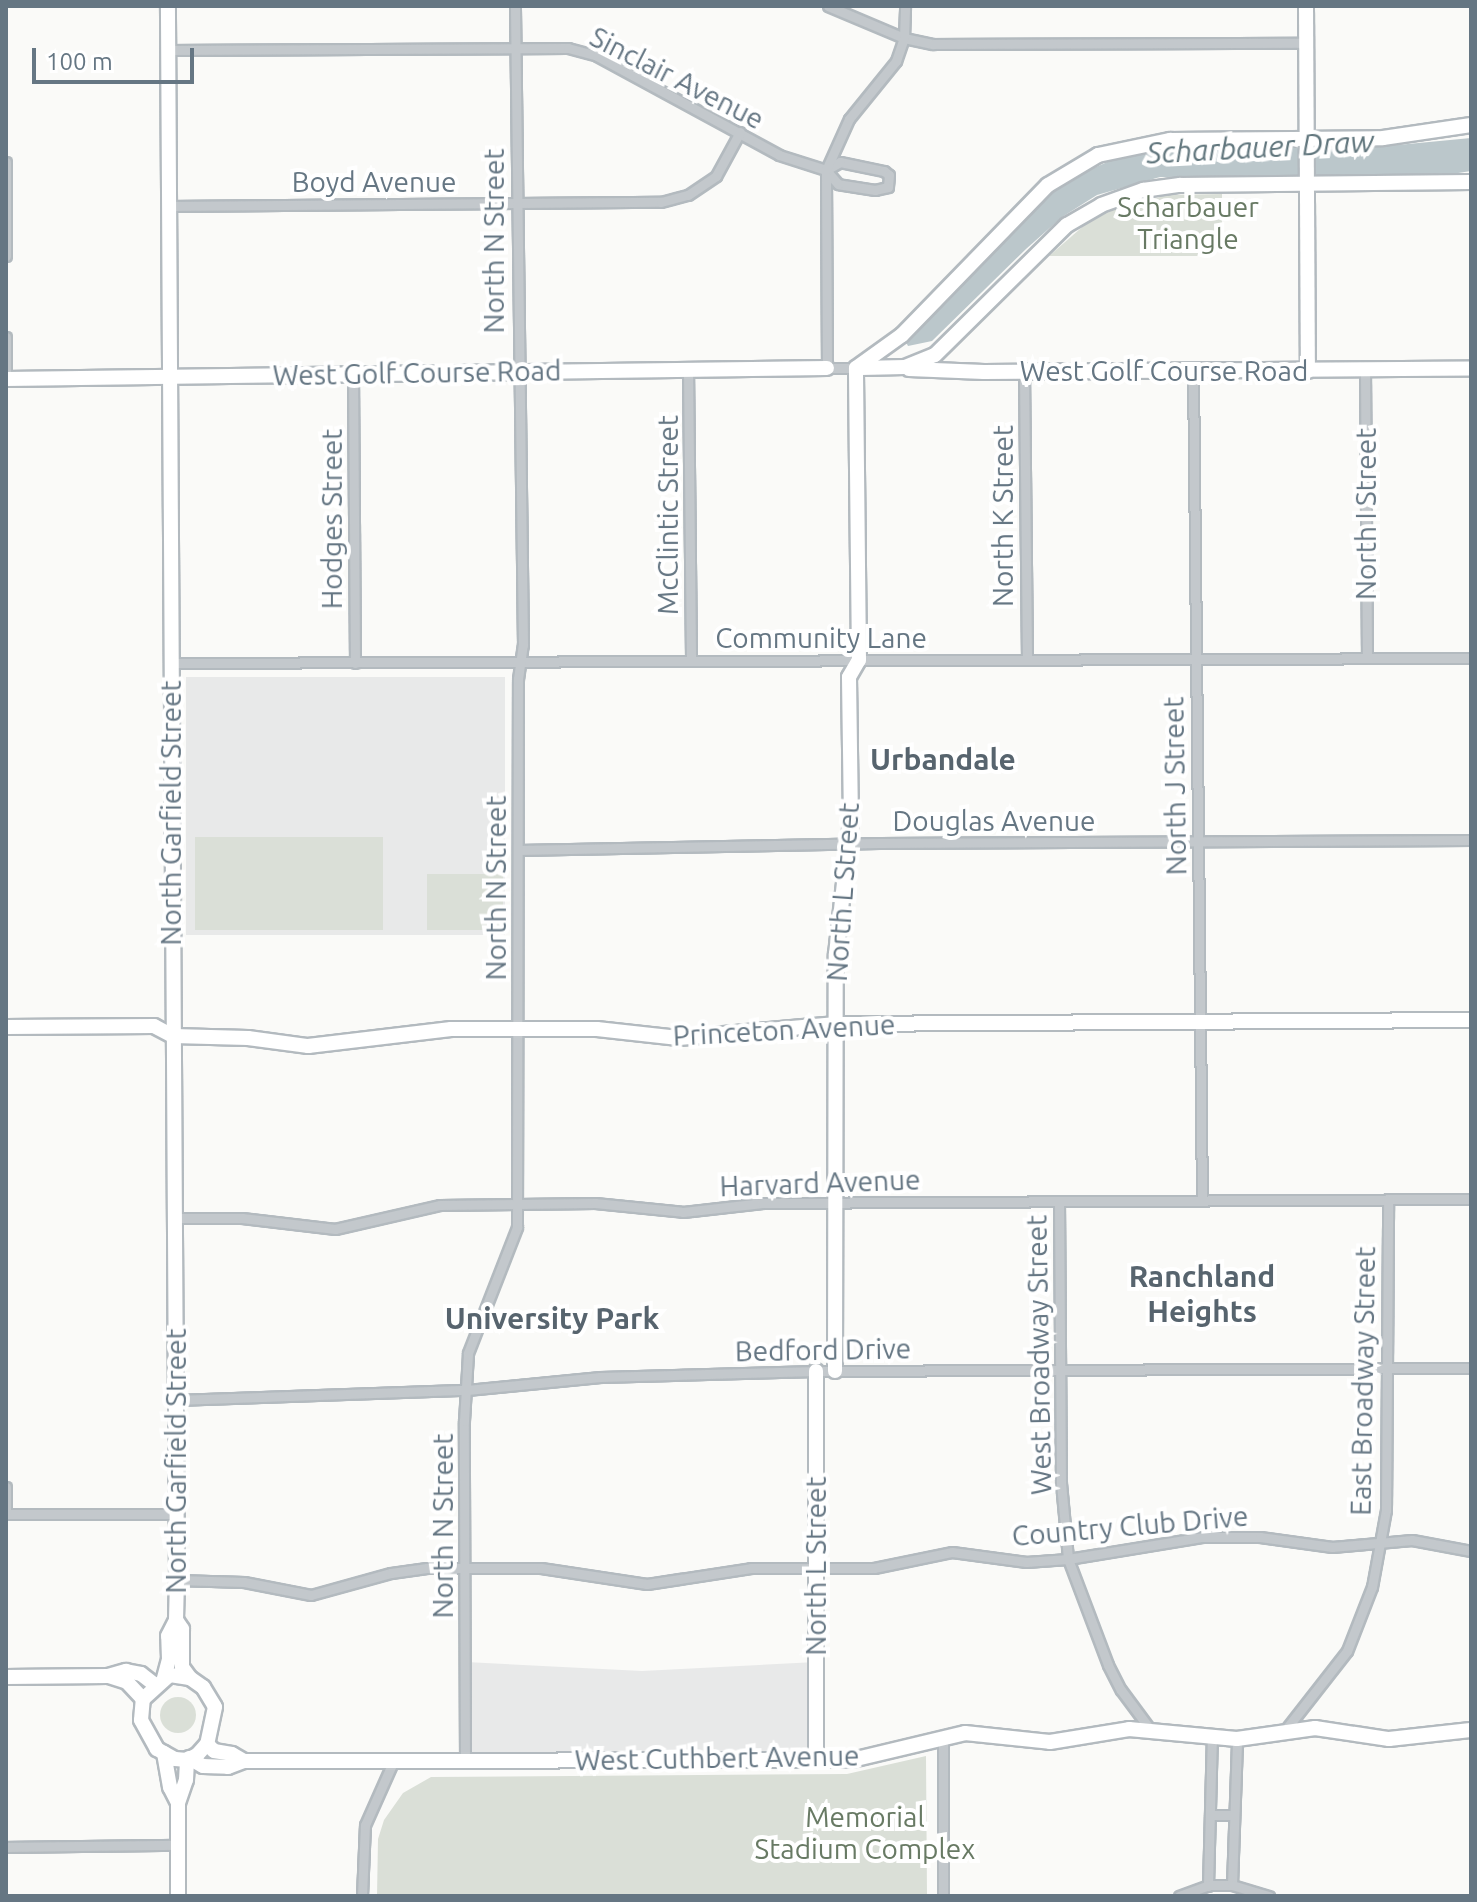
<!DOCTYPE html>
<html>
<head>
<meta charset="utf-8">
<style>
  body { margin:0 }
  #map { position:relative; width:1477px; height:1902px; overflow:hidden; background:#fafaf8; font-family:Ubuntu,sans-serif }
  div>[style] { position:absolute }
  .built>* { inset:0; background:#e8e9e9; transform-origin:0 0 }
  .green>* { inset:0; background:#dadfd7; transform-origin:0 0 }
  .round { border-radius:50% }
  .water>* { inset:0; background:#bbc7cb }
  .roads { filter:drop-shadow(2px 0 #b3babf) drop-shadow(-2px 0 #b3babf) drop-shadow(0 2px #b3babf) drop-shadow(0 -2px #b3babf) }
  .street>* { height:9px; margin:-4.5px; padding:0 4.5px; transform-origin:4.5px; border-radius:4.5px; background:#c3c8cc }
  .secondary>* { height:14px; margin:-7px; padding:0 7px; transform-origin:7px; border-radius:7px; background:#fff }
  span { translate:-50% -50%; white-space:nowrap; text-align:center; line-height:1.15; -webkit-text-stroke:8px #fff; paint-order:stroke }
  .street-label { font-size:28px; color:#657683 }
  .park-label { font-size:28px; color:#687a64 }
  .water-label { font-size:30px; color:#60757c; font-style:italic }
  .neighbourhood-label { font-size:30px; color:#57646e; font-weight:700 }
  .frame { position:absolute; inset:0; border:8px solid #657683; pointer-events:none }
  .scale { position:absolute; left:32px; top:48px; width:162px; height:36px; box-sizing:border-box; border:4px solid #657683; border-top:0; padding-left:10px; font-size:24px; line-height:28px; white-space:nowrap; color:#657683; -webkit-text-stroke:6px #fff; paint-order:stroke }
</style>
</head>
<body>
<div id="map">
  <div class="built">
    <div style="left:505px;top:677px;width:258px;height:319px;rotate:90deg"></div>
    <div style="clip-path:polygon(466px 1662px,642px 1671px,816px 1662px,817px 1759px,466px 1760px)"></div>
  </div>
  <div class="green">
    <div style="clip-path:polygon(1222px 194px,1222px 246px,1212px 256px,1049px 256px,1088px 222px,1119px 207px,1168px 195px)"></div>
    <div style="left:195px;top:837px;width:188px;height:93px"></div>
    <div style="left:427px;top:874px;width:76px;height:56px"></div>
    <div class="round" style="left:160px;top:1697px;width:36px;height:36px"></div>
    <div style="clip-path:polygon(926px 1756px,927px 1896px,377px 1896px,378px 1839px,384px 1820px,403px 1793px,431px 1777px,847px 1774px)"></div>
  </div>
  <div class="water">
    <div style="clip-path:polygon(1471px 138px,1471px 171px,1439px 176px,1160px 177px,1097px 195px,1062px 217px,1026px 249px,932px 341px,908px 346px,905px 340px,1047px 197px,1074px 177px,1125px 154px,1159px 148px,1291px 147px,1319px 152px,1324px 146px,1387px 146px)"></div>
  </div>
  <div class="roads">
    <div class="street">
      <div style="left:828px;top:6px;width:82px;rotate:22.8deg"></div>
      <div style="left:904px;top:38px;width:30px;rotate:12deg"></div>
      <div style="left:933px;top:44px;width:374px;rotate:-0.2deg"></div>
      <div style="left:168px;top:50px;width:400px;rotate:-0.3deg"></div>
      <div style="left:568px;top:48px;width:30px;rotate:15deg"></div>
      <div style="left:597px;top:56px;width:207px;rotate:28.5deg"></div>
      <div style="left:779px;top:155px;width:49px;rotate:17.7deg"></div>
      <div style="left:6px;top:162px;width:94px;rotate:90deg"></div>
      <div style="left:840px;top:162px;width:45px;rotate:11.6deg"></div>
      <div style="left:884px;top:171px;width:6px;rotate:39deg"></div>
      <div style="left:889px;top:175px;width:12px;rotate:95deg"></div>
      <div style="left:888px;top:187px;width:13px;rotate:167deg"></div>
      <div style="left:875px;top:190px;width:37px;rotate:-171deg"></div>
      <div style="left:838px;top:184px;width:18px;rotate:-131deg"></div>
      <div style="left:826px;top:170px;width:16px;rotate:-30deg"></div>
      <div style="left:168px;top:206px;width:493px;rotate:-0.5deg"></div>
      <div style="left:661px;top:202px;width:28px;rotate:-15deg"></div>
      <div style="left:688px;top:195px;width:34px;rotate:-34deg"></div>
      <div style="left:716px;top:176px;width:50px;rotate:-61.4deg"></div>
      <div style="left:6px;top:337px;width:42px;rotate:90deg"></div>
      <div style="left:856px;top:368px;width:29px;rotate:180deg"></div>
      <div style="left:827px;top:368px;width:198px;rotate:-90.3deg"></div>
      <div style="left:826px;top:170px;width:56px;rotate:-65.7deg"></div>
      <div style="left:849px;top:119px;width:75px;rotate:-51deg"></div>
      <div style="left:896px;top:61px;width:24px;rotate:-71deg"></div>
      <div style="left:904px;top:38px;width:32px;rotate:-88deg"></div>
      <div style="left:688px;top:369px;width:292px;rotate:89.4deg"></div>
      <div style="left:1193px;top:370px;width:830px;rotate:89.38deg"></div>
      <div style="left:1365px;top:370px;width:288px;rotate:89.6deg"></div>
      <div style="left:1024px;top:372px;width:288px;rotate:89.4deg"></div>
      <div style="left:353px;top:375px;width:288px;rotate:89.6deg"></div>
      <div style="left:170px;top:663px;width:1301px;rotate:-0.22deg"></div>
      <div style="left:518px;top:850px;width:361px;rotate:-1.1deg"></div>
      <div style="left:879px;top:843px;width:592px;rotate:-0.29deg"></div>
      <div style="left:1059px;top:1201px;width:282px;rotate:89.6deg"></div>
      <div style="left:1061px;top:1483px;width:76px;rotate:84.7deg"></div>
      <div style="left:1068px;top:1559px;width:113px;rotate:69.3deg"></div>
      <div style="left:1108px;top:1665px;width:28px;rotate:63deg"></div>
      <div style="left:1121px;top:1690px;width:49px;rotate:53.4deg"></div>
      <div style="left:175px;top:1218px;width:67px"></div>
      <div style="left:242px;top:1218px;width:94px;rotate:6.7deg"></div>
      <div style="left:335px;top:1229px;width:108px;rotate:-12.9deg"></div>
      <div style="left:440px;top:1205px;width:155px;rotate:-0.7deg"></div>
      <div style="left:595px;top:1203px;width:88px;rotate:5.8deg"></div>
      <div style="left:683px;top:1212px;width:80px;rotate:-6.5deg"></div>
      <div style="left:762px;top:1203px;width:709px;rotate:-0.32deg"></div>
      <div style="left:176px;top:1400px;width:291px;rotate:-2deg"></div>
      <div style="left:467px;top:1390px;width:134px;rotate:-5.6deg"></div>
      <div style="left:600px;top:1377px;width:216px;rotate:-1.6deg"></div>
      <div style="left:816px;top:1371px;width:655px;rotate:-0.26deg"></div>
      <div style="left:6px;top:1487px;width:27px;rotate:90deg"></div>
      <div style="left:6px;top:1514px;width:170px"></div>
      <div style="left:177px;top:1580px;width:67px;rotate:1.7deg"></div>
      <div style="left:244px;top:1582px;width:68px;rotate:11deg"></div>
      <div style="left:311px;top:1595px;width:83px;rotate:-15.4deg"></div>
      <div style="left:391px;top:1573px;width:36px;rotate:-8deg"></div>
      <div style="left:427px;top:1568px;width:114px"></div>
      <div style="left:541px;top:1568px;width:107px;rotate:8.6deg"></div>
      <div style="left:647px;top:1584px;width:105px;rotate:-8.7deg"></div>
      <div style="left:751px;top:1568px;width:123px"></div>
      <div style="left:874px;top:1568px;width:80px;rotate:-11.6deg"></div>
      <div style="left:952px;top:1552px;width:75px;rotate:7.7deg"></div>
      <div style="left:1026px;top:1562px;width:42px;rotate:-4.1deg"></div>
      <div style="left:1068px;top:1559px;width:137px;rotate:-9.3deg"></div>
      <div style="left:1203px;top:1537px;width:57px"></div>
      <div style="left:1260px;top:1537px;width:73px;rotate:7.9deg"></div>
      <div style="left:1332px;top:1547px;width:80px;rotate:-5deg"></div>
      <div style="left:1412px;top:1540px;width:60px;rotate:10.6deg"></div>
      <div style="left:1286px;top:1729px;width:99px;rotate:-52deg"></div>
      <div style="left:1347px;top:1651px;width:69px;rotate:-68.7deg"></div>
      <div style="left:1372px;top:1587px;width:78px;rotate:-79.7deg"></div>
      <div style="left:1386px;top:1510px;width:311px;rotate:-89.6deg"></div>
      <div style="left:943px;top:1737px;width:159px;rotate:90deg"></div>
      <div style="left:465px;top:1761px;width:340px;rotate:-90.2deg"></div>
      <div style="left:464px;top:1421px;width:68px;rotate:-86.6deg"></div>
      <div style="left:468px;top:1353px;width:135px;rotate:-68.7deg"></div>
      <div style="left:517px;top:1227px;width:548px;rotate:-89.9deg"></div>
      <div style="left:518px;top:679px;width:34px;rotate:-82deg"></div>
      <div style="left:523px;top:645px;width:639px;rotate:-90.72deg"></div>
      <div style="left:1210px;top:1815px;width:24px"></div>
      <div style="left:6px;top:1847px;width:171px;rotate:-0.7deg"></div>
      <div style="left:1232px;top:1885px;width:146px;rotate:-88deg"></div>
      <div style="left:1208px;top:1886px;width:150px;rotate:-88.5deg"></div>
      <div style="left:362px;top:1896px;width:71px;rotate:-87.6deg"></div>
      <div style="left:365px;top:1825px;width:71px;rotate:-66deg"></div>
      <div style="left:1179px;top:1896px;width:32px;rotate:-20deg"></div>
      <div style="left:1209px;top:1885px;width:23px"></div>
      <div style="left:1232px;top:1885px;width:39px;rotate:17deg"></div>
    </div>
    <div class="secondary">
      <div style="left:1306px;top:6px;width:365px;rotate:89.7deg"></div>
      <div style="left:856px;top:368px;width:57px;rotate:-35.7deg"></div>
      <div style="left:902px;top:335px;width:209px;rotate:-45.8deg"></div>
      <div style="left:1048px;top:185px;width:58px;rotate:-31deg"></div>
      <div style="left:1098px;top:155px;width:74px;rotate:-11.8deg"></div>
      <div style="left:1170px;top:140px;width:213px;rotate:-0.5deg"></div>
      <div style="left:1383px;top:138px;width:89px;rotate:-8.4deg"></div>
      <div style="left:861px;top:368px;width:44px;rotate:-1.3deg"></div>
      <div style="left:905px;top:367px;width:32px;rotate:-22deg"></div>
      <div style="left:935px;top:355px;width:185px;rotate:-44.6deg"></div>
      <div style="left:1067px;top:225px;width:39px;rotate:-30deg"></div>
      <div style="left:1101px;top:205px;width:45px;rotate:-19.7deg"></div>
      <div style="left:1143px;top:190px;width:37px;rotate:-8deg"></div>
      <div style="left:1180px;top:185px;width:291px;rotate:-0.6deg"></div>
      <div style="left:909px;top:369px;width:75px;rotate:2.3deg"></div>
      <div style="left:984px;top:372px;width:487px;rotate:-0.4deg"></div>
      <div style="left:6px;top:379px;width:821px;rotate:-0.77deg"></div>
      <div style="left:6px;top:1027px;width:148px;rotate:-0.4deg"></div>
      <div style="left:154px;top:1026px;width:21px;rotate:28deg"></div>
      <div style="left:173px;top:1036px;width:75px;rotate:1.5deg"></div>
      <div style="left:248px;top:1038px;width:61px;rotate:7.6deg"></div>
      <div style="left:308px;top:1046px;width:144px;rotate:-6.8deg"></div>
      <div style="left:451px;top:1029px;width:146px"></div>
      <div style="left:597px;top:1029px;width:82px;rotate:6.3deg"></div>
      <div style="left:679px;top:1038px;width:158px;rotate:-5.1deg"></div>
      <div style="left:836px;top:1024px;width:635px;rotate:-0.36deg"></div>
      <div style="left:816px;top:1371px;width:389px;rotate:90deg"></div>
      <div style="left:835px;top:1371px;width:417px;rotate:-89.9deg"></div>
      <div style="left:836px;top:954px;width:134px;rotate:-83.6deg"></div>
      <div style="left:851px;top:821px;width:144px;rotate:-90.8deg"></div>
      <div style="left:849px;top:677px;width:20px;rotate:-60deg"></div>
      <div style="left:859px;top:660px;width:292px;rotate:-90.6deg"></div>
      <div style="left:176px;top:1620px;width:11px;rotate:56deg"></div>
      <div style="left:182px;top:1629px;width:38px;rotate:90deg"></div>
      <div style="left:182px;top:1667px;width:14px;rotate:54deg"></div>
      <div style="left:170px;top:1675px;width:20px;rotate:9deg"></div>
      <div style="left:190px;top:1678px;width:16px;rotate:35deg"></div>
      <div style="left:203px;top:1687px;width:23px;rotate:59deg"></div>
      <div style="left:215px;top:1707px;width:38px;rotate:102deg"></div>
      <div style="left:207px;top:1744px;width:15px;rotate:132deg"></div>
      <div style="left:197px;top:1755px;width:11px;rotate:153deg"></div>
      <div style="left:187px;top:1760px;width:12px;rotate:-175deg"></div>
      <div style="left:175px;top:1759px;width:21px;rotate:-151deg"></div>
      <div style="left:157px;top:1749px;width:33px;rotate:-119deg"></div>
      <div style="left:141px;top:1720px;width:21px;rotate:-85deg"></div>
      <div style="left:143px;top:1699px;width:36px;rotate:-42deg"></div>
      <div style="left:109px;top:1676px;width:19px;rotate:18deg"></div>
      <div style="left:127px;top:1682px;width:23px;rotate:47deg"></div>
      <div style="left:6px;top:1677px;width:102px;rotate:-0.6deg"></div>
      <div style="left:108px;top:1676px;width:19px;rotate:-16deg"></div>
      <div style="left:126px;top:1671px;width:15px;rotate:11deg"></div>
      <div style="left:141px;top:1674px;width:18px;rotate:38deg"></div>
      <div style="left:164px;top:1678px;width:20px;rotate:-75deg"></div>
      <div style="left:169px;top:1659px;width:23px;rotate:-92deg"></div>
      <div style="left:168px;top:1636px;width:18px;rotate:-63deg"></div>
      <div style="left:176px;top:1620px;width:40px;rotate:-88.6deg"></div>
      <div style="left:177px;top:1580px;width:1574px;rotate:-90.33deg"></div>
      <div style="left:207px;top:1744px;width:10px;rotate:45deg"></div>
      <div style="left:214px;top:1751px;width:18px;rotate:9deg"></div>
      <div style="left:232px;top:1754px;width:14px;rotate:30deg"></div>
      <div style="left:164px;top:1753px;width:35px;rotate:80deg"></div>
      <div style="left:170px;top:1787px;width:18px;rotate:63deg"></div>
      <div style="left:189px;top:1758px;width:16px;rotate:30deg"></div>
      <div style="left:203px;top:1766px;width:25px;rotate:2deg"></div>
      <div style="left:228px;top:1767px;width:17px;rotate:-21deg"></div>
      <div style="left:244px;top:1761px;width:608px;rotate:-0.09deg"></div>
      <div style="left:852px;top:1760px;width:116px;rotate:-13.4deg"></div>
      <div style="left:965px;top:1733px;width:85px;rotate:6deg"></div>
      <div style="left:1050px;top:1742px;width:80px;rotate:-9.3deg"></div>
      <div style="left:1129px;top:1729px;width:108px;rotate:5.3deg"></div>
      <div style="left:1237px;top:1739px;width:79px;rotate:-8deg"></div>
      <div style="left:1315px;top:1728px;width:75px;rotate:8.5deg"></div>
      <div style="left:1389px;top:1739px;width:82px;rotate:-6.3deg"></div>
      <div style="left:178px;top:1896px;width:93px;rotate:-90deg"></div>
      <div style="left:178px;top:1803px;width:24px;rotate:-71deg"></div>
      <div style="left:186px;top:1780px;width:20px;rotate:-87deg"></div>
    </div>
  </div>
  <div class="street-label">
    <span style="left:677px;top:78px;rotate:27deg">Sinclair Avenue</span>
    <span style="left:374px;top:182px">Boyd Avenue</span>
    <span style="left:494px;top:241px;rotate:-90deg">North N Street</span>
    <span style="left:1164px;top:371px">West Golf Course Road</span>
    <span style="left:417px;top:373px;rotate:-1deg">West Golf Course Road</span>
    <span style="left:1366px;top:514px;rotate:-90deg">North I Street</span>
    <span style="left:668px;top:515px;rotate:-90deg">McClintic Street</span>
    <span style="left:1003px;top:516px;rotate:-90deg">North K Street</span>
    <span style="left:332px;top:519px;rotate:-90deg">Hodges Street</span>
    <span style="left:821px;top:638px">Community Lane</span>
    <span style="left:1175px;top:786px;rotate:-91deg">North J Street</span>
    <span style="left:171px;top:813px;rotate:-90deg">North Garfield Street</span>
    <span style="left:994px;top:821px">Douglas Avenue</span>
    <span style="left:496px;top:888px;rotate:-90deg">North N Street</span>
    <span style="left:843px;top:892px;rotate:-86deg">North L Street</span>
    <span style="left:784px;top:1030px;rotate:-3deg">Princeton Avenue</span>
    <span style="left:820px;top:1183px;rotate:-2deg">Harvard Avenue</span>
    <span style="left:823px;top:1350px;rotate:-1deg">Bedford Drive</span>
    <span style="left:1039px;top:1355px;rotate:-91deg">West Broadway Street</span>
    <span style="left:1363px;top:1381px;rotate:-89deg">East Broadway Street</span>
    <span style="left:176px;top:1461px;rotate:-90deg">North Garfield Street</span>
    <span style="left:443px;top:1526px;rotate:-90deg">North N Street</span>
    <span style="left:1130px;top:1526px;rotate:-5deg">Country Club Drive</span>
    <span style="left:816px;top:1566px;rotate:-90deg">North L Street</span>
    <span style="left:717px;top:1758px;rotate:-1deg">West Cuthbert Avenue</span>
  </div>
  <div class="park-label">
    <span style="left:1188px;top:223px">Scharbauer<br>Triangle</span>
    <span style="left:865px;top:1833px">Memorial<br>Stadium Complex</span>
  </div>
  <div class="water-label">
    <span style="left:1260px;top:147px;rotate:-3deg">Scharbauer Draw</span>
  </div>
  <div class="neighbourhood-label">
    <span style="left:943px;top:759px">Urbandale</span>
    <span style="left:1202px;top:1293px">Ranchland<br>Heights</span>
    <span style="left:552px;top:1318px">University Park</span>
  </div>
  <div class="frame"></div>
  <div class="scale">100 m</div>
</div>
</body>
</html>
